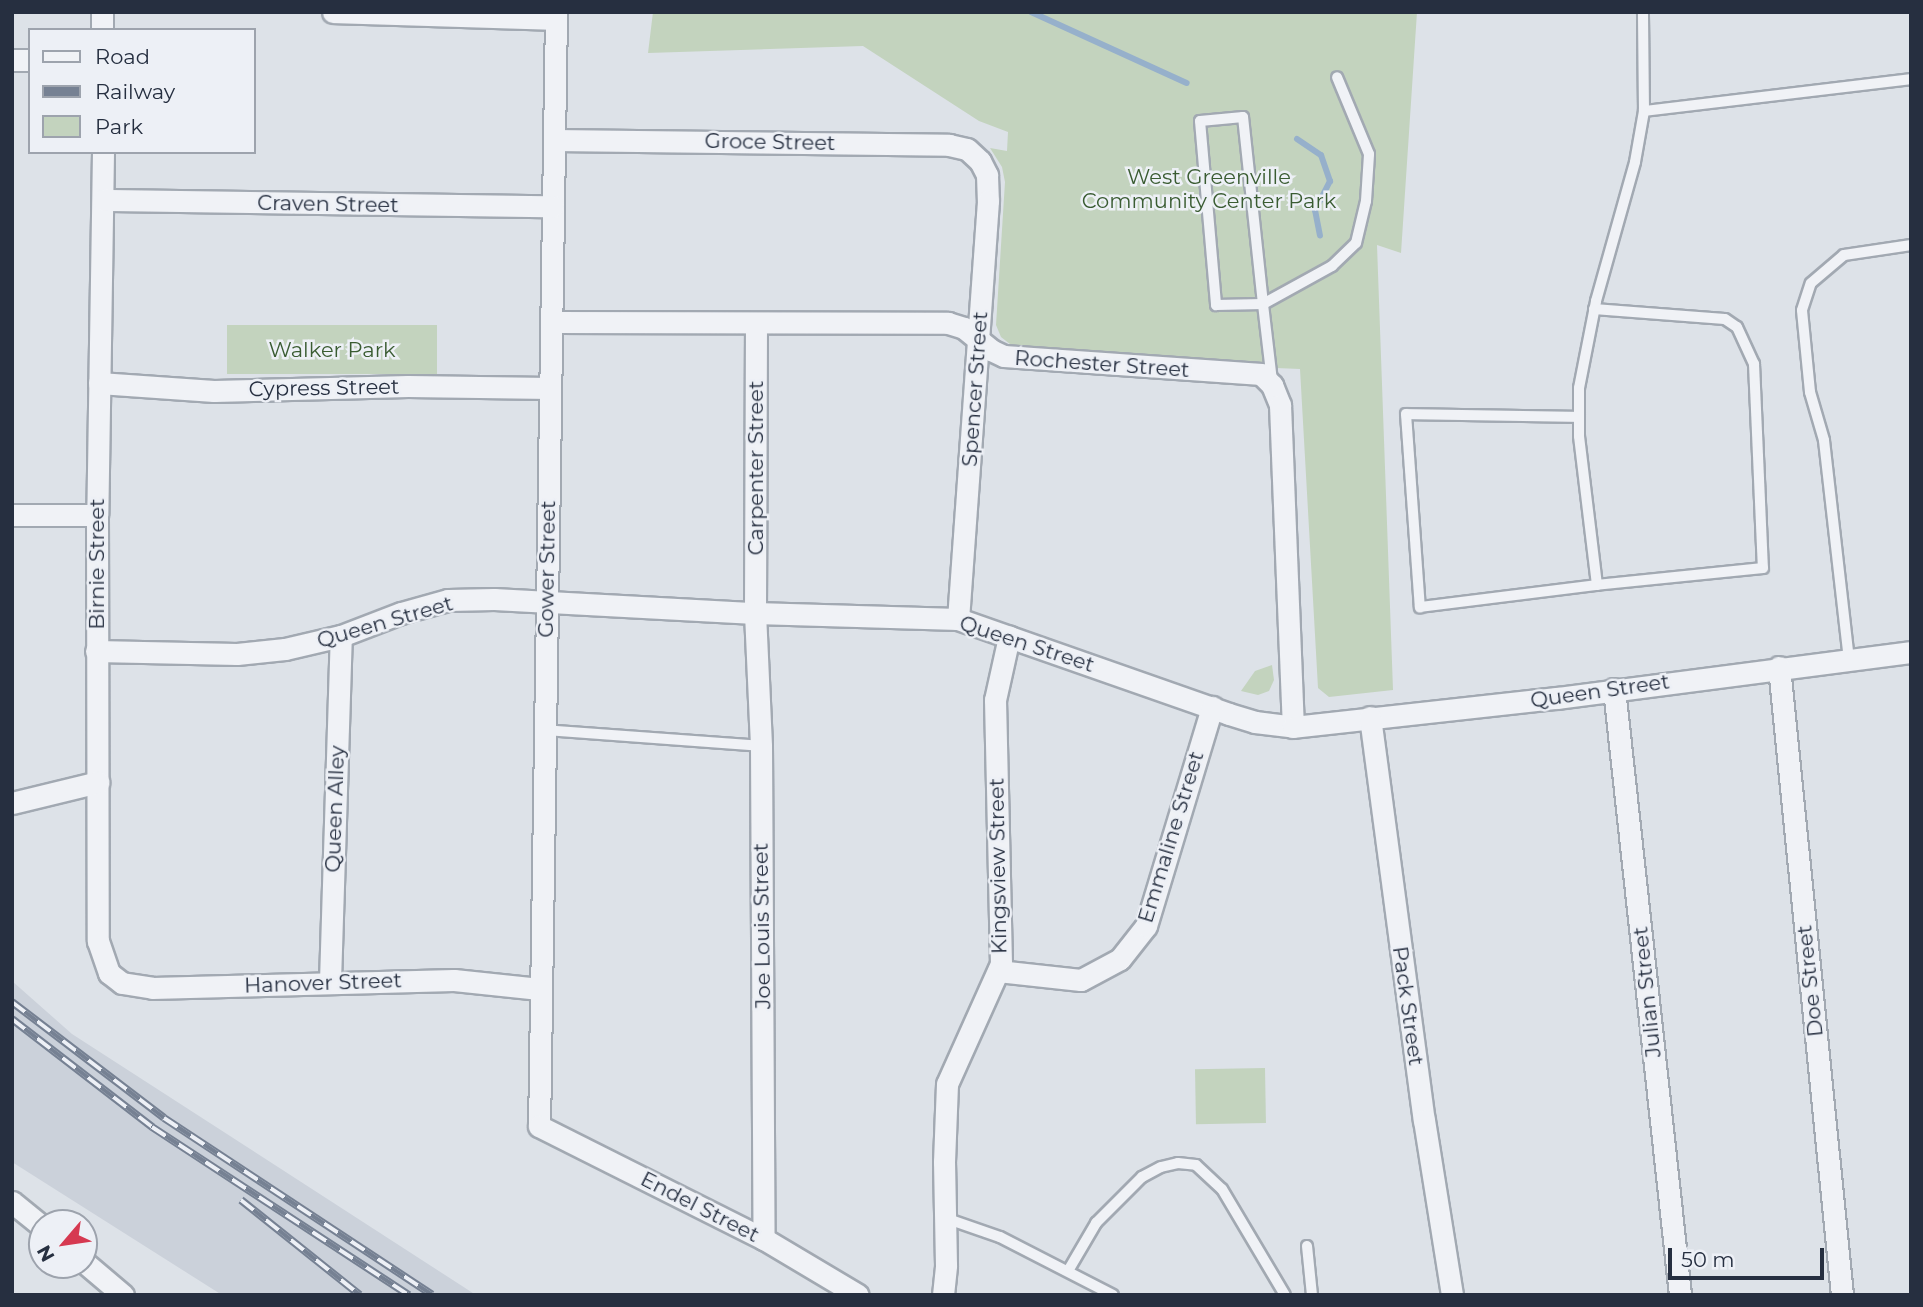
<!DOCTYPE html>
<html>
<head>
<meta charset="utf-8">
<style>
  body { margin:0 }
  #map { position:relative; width:1923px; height:1307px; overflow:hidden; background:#dde2e8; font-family:Montserrat,sans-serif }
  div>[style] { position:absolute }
  .built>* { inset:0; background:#cbd1da }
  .green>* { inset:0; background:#c3d3be; transform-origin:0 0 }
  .stream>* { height:6px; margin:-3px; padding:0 3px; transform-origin:3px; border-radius:3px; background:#96b0cb }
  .roads { filter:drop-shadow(2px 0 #a2a9b2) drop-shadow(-2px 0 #a2a9b2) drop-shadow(0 2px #a2a9b2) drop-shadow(0 -2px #a2a9b2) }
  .lane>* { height:10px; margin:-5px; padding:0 5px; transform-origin:5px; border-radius:5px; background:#f0f2f6 }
  .street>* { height:21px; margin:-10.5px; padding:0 10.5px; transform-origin:10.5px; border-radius:10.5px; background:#f0f2f6 }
  .rail>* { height:8px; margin-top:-4px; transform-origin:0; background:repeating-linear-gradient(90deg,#edf0f6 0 16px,#768193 0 32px); box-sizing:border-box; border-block:2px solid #768193 }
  span { translate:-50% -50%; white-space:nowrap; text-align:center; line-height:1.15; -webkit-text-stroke:5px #edf0f6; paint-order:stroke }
  .street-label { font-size:21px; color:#262f40 }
  .park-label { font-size:21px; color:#3a5c32 }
  .frame { position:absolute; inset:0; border:14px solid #262f40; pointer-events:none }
  .legend { position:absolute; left:28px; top:28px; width:228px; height:126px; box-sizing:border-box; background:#edf0f6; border:2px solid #9da3ad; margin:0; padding:9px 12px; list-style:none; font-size:21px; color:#262f40 }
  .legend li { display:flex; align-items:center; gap:14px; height:35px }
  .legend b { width:35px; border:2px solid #9da3ad }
  .north { position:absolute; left:28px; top:1209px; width:70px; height:70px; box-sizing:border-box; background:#edf0f6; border:2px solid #9da3ad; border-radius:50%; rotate:241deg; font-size:19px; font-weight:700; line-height:28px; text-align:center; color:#262f40 }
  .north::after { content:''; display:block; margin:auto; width:24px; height:32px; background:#d63951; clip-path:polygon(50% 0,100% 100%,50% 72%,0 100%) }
  .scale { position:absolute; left:1668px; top:1248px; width:156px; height:32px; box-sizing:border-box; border:4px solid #262f40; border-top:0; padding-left:9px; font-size:21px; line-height:24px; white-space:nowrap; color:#262f40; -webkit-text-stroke:5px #edf0f6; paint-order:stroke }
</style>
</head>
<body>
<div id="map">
  <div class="built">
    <div style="clip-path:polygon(12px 981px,72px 1034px,476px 1295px,222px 1295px,12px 1162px)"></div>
  </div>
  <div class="green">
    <div style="clip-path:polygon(653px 12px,1417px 12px,1401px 253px,1377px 245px,1393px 690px,1329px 697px,1318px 688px,1300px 369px,1200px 365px,1015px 348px,1001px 337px,996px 325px,1005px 182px,1002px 167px,990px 148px,1007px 151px,1008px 132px,979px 121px,863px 46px,648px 53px)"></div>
    <div style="left:227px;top:325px;width:210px;height:49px"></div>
    <div style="clip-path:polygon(1272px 665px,1274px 680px,1269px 691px,1258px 695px,1241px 691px,1255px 671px)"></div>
    <div style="left:1265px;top:1068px;width:55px;height:70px;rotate:89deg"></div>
  </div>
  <div class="stream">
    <div style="left:1031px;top:12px;width:171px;rotate:24.5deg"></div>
    <div style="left:1297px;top:139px;width:29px;rotate:34deg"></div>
    <div style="left:1321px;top:155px;width:28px;rotate:71deg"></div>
    <div style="left:1330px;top:181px;width:33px;rotate:117deg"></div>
    <div style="left:1315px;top:210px;width:26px;rotate:79deg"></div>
  </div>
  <div class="roads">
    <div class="lane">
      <div style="left:1644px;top:111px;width:269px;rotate:-6.8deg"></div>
      <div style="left:1594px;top:309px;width:131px;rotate:4.4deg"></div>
      <div style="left:1725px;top:319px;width:14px;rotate:34deg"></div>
      <div style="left:1737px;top:327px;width:41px;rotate:65.3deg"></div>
      <div style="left:1754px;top:364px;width:204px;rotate:87.5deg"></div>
      <div style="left:1763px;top:568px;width:167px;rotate:174.2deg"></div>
      <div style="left:1272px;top:381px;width:78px;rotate:-96.7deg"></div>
      <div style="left:1263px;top:304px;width:188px;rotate:-96.1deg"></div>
      <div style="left:1243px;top:117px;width:43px;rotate:174.7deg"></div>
      <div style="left:1200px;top:121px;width:185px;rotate:85deg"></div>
      <div style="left:1216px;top:305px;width:47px;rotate:-1.2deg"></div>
      <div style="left:1263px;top:304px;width:79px;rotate:-28.8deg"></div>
      <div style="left:1332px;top:266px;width:33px;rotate:-44deg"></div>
      <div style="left:1356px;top:243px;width:43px;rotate:-76.6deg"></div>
      <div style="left:1366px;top:201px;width:47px;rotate:-86.3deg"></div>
      <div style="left:1369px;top:154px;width:83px;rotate:-112.6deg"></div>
      <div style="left:1579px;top:417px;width:173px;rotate:-179deg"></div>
      <div style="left:1406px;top:414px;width:194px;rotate:85.9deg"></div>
      <div style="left:1420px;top:607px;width:178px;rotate:-7.1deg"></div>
      <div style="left:1597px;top:585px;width:150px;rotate:-96.9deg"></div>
      <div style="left:1579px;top:436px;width:48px;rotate:-90deg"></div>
      <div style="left:1579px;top:388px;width:89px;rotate:-78.9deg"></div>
      <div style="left:1596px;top:301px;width:144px;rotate:-74.3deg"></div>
      <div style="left:1635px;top:162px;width:52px;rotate:-80deg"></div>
      <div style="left:1644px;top:111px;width:99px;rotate:-90.6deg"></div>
      <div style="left:1849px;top:660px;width:221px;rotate:-96.5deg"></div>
      <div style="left:1824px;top:440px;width:50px;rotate:-106.3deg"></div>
      <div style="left:1810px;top:392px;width:82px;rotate:-95.6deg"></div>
      <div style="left:1802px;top:310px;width:28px;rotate:-72deg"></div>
      <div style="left:1811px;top:283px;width:43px;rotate:-40.3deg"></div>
      <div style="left:1844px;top:255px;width:68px;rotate:-8.5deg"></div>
      <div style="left:544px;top:730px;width:218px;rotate:4.2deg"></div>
      <div style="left:945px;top:1218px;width:58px;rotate:19.1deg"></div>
      <div style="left:1000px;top:1237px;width:127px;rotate:27.2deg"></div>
      <div style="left:1307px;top:1246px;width:49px;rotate:84.2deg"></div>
      <div style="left:1068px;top:1271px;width:56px;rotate:-59.7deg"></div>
      <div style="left:1096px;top:1223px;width:65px;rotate:-45deg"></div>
      <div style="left:1142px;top:1177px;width:21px;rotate:-28deg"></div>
      <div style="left:1161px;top:1167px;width:17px;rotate:-13deg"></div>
      <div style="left:1178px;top:1163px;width:18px;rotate:6deg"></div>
      <div style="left:1196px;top:1165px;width:35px;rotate:43deg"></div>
      <div style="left:1222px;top:1189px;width:123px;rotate:59.3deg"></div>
    </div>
    <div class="street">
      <div style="left:102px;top:12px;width:18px;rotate:90deg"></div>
      <div style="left:333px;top:12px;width:223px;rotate:1.8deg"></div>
      <div style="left:556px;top:12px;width:1114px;rotate:90.87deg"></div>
      <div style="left:539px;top:1126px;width:252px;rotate:26.7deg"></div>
      <div style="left:764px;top:1239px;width:109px;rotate:30.8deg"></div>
      <div style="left:12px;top:60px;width:18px"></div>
      <div style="left:554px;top:140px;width:395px;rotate:0.7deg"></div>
      <div style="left:949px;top:145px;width:18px;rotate:13deg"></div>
      <div style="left:967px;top:149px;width:18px;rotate:43deg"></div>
      <div style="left:980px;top:161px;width:16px;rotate:63deg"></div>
      <div style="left:987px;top:175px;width:26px;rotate:88deg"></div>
      <div style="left:988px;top:201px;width:419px;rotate:94.1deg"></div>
      <div style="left:103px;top:152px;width:363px;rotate:90.9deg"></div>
      <div style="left:97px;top:515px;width:426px;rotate:89.9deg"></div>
      <div style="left:98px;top:941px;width:34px;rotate:71deg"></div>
      <div style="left:109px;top:973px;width:16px;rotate:38deg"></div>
      <div style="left:122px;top:983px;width:30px;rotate:9deg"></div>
      <div style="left:152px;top:988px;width:302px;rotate:-1.5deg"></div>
      <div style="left:454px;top:980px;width:86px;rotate:6deg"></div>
      <div style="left:103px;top:200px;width:450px;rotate:0.8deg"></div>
      <div style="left:552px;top:322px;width:396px;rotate:0.1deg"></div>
      <div style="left:948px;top:323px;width:17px;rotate:17deg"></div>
      <div style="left:964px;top:328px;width:35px;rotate:39deg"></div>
      <div style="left:991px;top:350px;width:14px;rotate:25deg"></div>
      <div style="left:1004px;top:356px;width:258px;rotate:4deg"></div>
      <div style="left:1261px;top:374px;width:16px;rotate:45deg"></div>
      <div style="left:1272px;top:385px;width:22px;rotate:68deg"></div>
      <div style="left:1280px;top:405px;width:322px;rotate:87.7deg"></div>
      <div style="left:756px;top:323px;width:290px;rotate:90.2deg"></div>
      <div style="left:755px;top:613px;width:133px;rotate:87.4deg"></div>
      <div style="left:761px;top:746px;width:493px;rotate:89.7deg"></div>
      <div style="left:99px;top:383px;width:115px;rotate:4deg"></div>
      <div style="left:214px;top:391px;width:194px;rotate:-1.5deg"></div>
      <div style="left:408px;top:386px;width:142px;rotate:0.8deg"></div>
      <div style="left:12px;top:515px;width:85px"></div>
      <div style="left:96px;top:651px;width:141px;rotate:1.2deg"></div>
      <div style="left:237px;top:654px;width:48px;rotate:-5.9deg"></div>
      <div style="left:285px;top:649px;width:57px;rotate:-13.1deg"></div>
      <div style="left:341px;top:636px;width:64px;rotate:-21deg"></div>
      <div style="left:401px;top:613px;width:49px;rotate:-15.5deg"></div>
      <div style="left:448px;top:600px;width:46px;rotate:-1.2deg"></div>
      <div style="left:494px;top:599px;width:261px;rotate:3.1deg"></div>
      <div style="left:755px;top:613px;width:203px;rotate:1.7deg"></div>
      <div style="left:958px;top:619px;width:287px;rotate:19.3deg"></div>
      <div style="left:1229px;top:714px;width:27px;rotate:17deg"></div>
      <div style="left:1255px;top:722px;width:38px;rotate:7deg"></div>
      <div style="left:1293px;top:727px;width:266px;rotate:-6.3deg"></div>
      <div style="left:1557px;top:698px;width:357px;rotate:-7.4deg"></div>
      <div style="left:1779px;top:667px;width:631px;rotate:84.27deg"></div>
      <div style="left:1614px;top:689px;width:610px;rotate:83.78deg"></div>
      <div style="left:1370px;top:717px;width:407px;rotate:82.4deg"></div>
      <div style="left:1424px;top:1120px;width:177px;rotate:80.9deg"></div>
      <div style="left:12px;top:803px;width:89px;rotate:-13.7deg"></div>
      <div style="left:998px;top:971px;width:83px;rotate:6.2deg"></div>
      <div style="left:1081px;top:980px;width:44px;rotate:-28.3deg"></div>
      <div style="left:1120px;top:959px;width:42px;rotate:-51.8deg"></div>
      <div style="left:1146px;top:926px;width:229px;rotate:-73.2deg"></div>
      <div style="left:330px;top:981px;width:345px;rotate:-88.2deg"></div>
      <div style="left:12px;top:1202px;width:38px;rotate:39deg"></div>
      <div style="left:84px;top:1262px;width:51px;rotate:40.2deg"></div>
      <div style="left:943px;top:1295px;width:30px;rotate:-84deg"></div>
      <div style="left:946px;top:1265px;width:103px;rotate:-91.1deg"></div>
      <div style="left:944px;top:1162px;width:78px;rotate:-87.8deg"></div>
      <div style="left:947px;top:1084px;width:132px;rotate:-65.8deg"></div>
      <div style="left:1001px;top:964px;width:264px;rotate:-91.3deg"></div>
      <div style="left:995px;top:700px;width:65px;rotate:-77.5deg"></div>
    </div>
  </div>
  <div class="rail">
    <div style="left:12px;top:1002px;width:191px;rotate:37.3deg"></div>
    <div style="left:164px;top:1118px;width:321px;rotate:33.4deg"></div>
    <div style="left:12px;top:1019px;width:177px;rotate:37.6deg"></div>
    <div style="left:152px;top:1127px;width:307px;rotate:33.2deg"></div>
    <div style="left:241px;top:1200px;width:152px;rotate:38.6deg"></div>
  </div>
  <div class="street-label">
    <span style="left:770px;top:142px;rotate:1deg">Groce Street</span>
    <span style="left:328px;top:204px;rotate:1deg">Craven Street</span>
    <span style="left:1102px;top:364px;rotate:4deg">Rochester Street</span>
    <span style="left:324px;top:388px;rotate:-1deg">Cypress Street</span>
    <span style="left:975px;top:389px;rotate:-86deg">Spencer Street</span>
    <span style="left:756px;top:468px;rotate:-90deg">Carpenter Street</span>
    <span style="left:97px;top:564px;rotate:-90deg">Birnie Street</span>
    <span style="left:547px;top:569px;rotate:-89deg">Gower Street</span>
    <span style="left:385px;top:622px;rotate:-16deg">Queen Street</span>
    <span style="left:1027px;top:644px;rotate:18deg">Queen Street</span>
    <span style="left:1600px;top:691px;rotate:-8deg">Queen Street</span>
    <span style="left:335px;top:809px;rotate:-88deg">Queen Alley</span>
    <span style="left:1171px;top:837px;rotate:-73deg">Emmaline Street</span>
    <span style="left:998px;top:866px;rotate:-91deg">Kingsview Street</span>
    <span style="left:762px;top:926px;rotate:-91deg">Joe Louis Street</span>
    <span style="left:1810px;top:981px;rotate:-96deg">Doe Street</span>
    <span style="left:323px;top:983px;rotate:-2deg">Hanover Street</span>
    <span style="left:1647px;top:992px;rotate:-96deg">Julian Street</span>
    <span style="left:1408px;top:1006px;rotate:82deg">Pack Street</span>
    <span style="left:700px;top:1207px;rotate:27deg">Endel Street</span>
  </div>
  <div class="park-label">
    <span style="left:1209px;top:189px">West Greenville<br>Community Center Park</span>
    <span style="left:332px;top:350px">Walker Park</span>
  </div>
  <div class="frame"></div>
  <ul class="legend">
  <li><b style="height:9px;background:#f0f2f6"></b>Road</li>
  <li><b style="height:9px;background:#768193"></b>Railway</li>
  <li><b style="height:19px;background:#c3d3be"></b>Park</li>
  </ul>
  <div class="north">N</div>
  <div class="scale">50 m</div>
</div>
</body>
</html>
